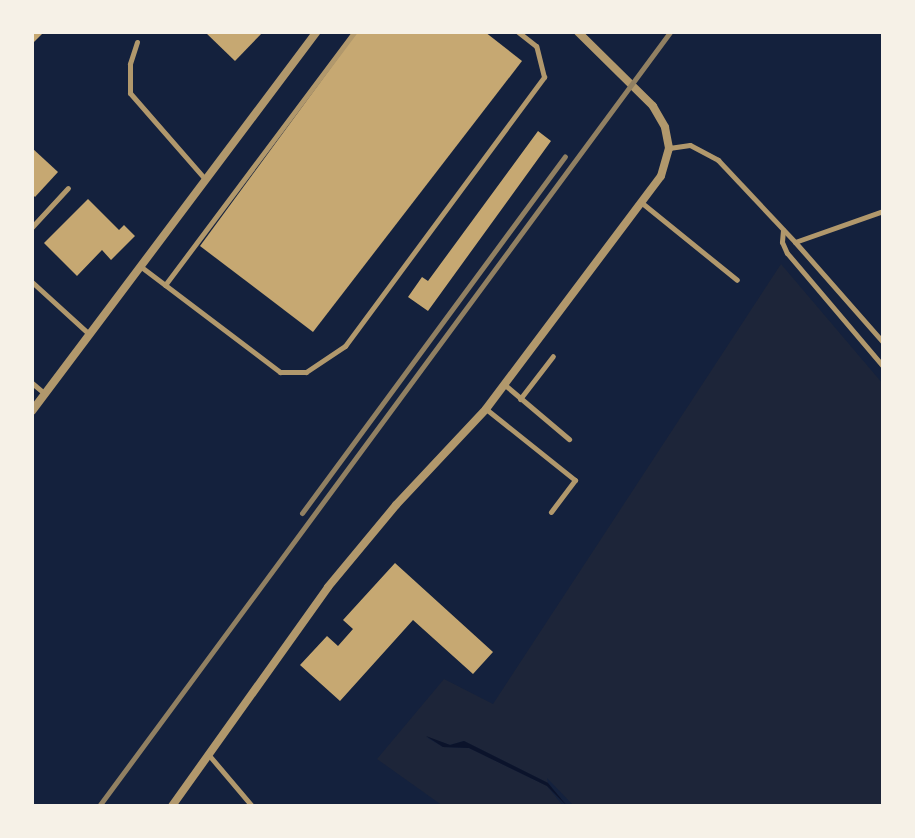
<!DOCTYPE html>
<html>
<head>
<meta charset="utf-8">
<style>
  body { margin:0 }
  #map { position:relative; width:915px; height:838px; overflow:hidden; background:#14213d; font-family:Helvetica,sans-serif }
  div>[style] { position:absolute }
  .green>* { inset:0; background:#1d2539 }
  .water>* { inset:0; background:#0b132b }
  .building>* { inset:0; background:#c6a872 }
  .service>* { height:5px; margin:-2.5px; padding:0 2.5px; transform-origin:2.5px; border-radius:2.5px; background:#b1986c }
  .minor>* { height:8px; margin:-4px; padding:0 4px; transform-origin:4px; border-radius:4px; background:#b1986c }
  .rail>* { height:5px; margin:-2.5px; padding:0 2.5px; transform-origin:2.5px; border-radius:2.5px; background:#918062 }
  span { translate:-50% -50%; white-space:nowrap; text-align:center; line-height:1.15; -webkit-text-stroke:6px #f6f1e7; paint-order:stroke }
  .frame { position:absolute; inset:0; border:34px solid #f6f1e7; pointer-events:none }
</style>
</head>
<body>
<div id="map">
  <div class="green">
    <div style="clip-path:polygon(781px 264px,883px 384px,883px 806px,574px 806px,547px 778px,548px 783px,464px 741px,450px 745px,426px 737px,443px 747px,469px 748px,547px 786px,563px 806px,443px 806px,377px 759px,444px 679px,493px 704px)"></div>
  </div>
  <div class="water">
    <div style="clip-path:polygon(426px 736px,450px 745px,464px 741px,548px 783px,567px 806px,547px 786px,469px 748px,443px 747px)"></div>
  </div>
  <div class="building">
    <div style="clip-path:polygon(32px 32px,44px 32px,32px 44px)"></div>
    <div style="clip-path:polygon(205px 32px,263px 32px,235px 61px)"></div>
    <div style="clip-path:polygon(357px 32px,485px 32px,522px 61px,313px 332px,200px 246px)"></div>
    <div style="clip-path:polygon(538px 131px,551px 141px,428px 311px,408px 297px,422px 277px,428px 281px)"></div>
    <div style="clip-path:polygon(32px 148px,58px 172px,35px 197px,32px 194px)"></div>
    <div style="clip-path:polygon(88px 199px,119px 230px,124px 225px,135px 236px,111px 260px,102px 250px,77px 276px,44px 243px)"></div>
    <div style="clip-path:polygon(395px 563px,493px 652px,473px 674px,413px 620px,340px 701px,300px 665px,327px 636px,338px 646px,353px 629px,343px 620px)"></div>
  </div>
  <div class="service">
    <div style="left:137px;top:42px;width:23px;rotate:108deg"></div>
    <div style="left:130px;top:64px;width:29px;rotate:90deg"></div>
    <div style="left:130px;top:93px;width:114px;rotate:48.9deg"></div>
    <div style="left:669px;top:148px;width:21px;rotate:-8deg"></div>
    <div style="left:690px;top:145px;width:32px;rotate:28deg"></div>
    <div style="left:718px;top:160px;width:112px;rotate:46.8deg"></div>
    <div style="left:795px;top:242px;width:93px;rotate:-19.4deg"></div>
    <div style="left:642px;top:203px;width:122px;rotate:39deg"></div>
    <div style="left:32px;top:227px;width:53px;rotate:-47.3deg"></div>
    <div style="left:783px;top:230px;width:12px;rotate:95deg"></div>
    <div style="left:782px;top:242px;width:12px;rotate:66deg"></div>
    <div style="left:787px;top:253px;width:148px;rotate:49.7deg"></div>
    <div style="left:795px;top:242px;width:133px;rotate:48.7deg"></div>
    <div style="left:140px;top:266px;width:176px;rotate:37.1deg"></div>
    <div style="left:280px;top:372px;width:26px"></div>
    <div style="left:306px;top:372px;width:47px;rotate:-33.7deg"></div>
    <div style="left:345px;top:346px;width:335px;rotate:-53.5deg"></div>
    <div style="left:544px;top:77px;width:32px;rotate:-104deg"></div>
    <div style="left:536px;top:46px;width:23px;rotate:-142deg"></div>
    <div style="left:32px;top:282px;width:77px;rotate:42.4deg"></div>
    <div style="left:165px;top:285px;width:316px;rotate:-53.2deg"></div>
    <div style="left:32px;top:383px;width:17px;rotate:40deg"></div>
    <div style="left:505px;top:385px;width:84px;rotate:40.2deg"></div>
    <div style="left:520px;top:399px;width:54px;rotate:-52.5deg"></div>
    <div style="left:486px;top:409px;width:114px;rotate:38.6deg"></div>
    <div style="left:575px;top:480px;width:40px;rotate:127deg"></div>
    <div style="left:208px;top:754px;width:68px;rotate:49.8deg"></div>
  </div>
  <div class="minor">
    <div style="left:32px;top:411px;width:474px;rotate:-53.1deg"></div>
    <div style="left:172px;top:806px;width:269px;rotate:-54.5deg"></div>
    <div style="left:328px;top:587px;width:107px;rotate:-50.3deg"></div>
    <div style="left:396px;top:505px;width:132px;rotate:-46.8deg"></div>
    <div style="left:486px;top:409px;width:291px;rotate:-53.1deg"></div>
    <div style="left:661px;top:176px;width:29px;rotate:-74deg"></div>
    <div style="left:669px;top:148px;width:21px;rotate:-101deg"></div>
    <div style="left:665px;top:127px;width:24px;rotate:-120deg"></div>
    <div style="left:653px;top:106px;width:105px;rotate:-135.4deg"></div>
  </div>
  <div class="rail">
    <div style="left:302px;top:513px;width:443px;rotate:-53.6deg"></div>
    <div style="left:99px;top:806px;width:962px;rotate:-53.58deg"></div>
  </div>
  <div class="frame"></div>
</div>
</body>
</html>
